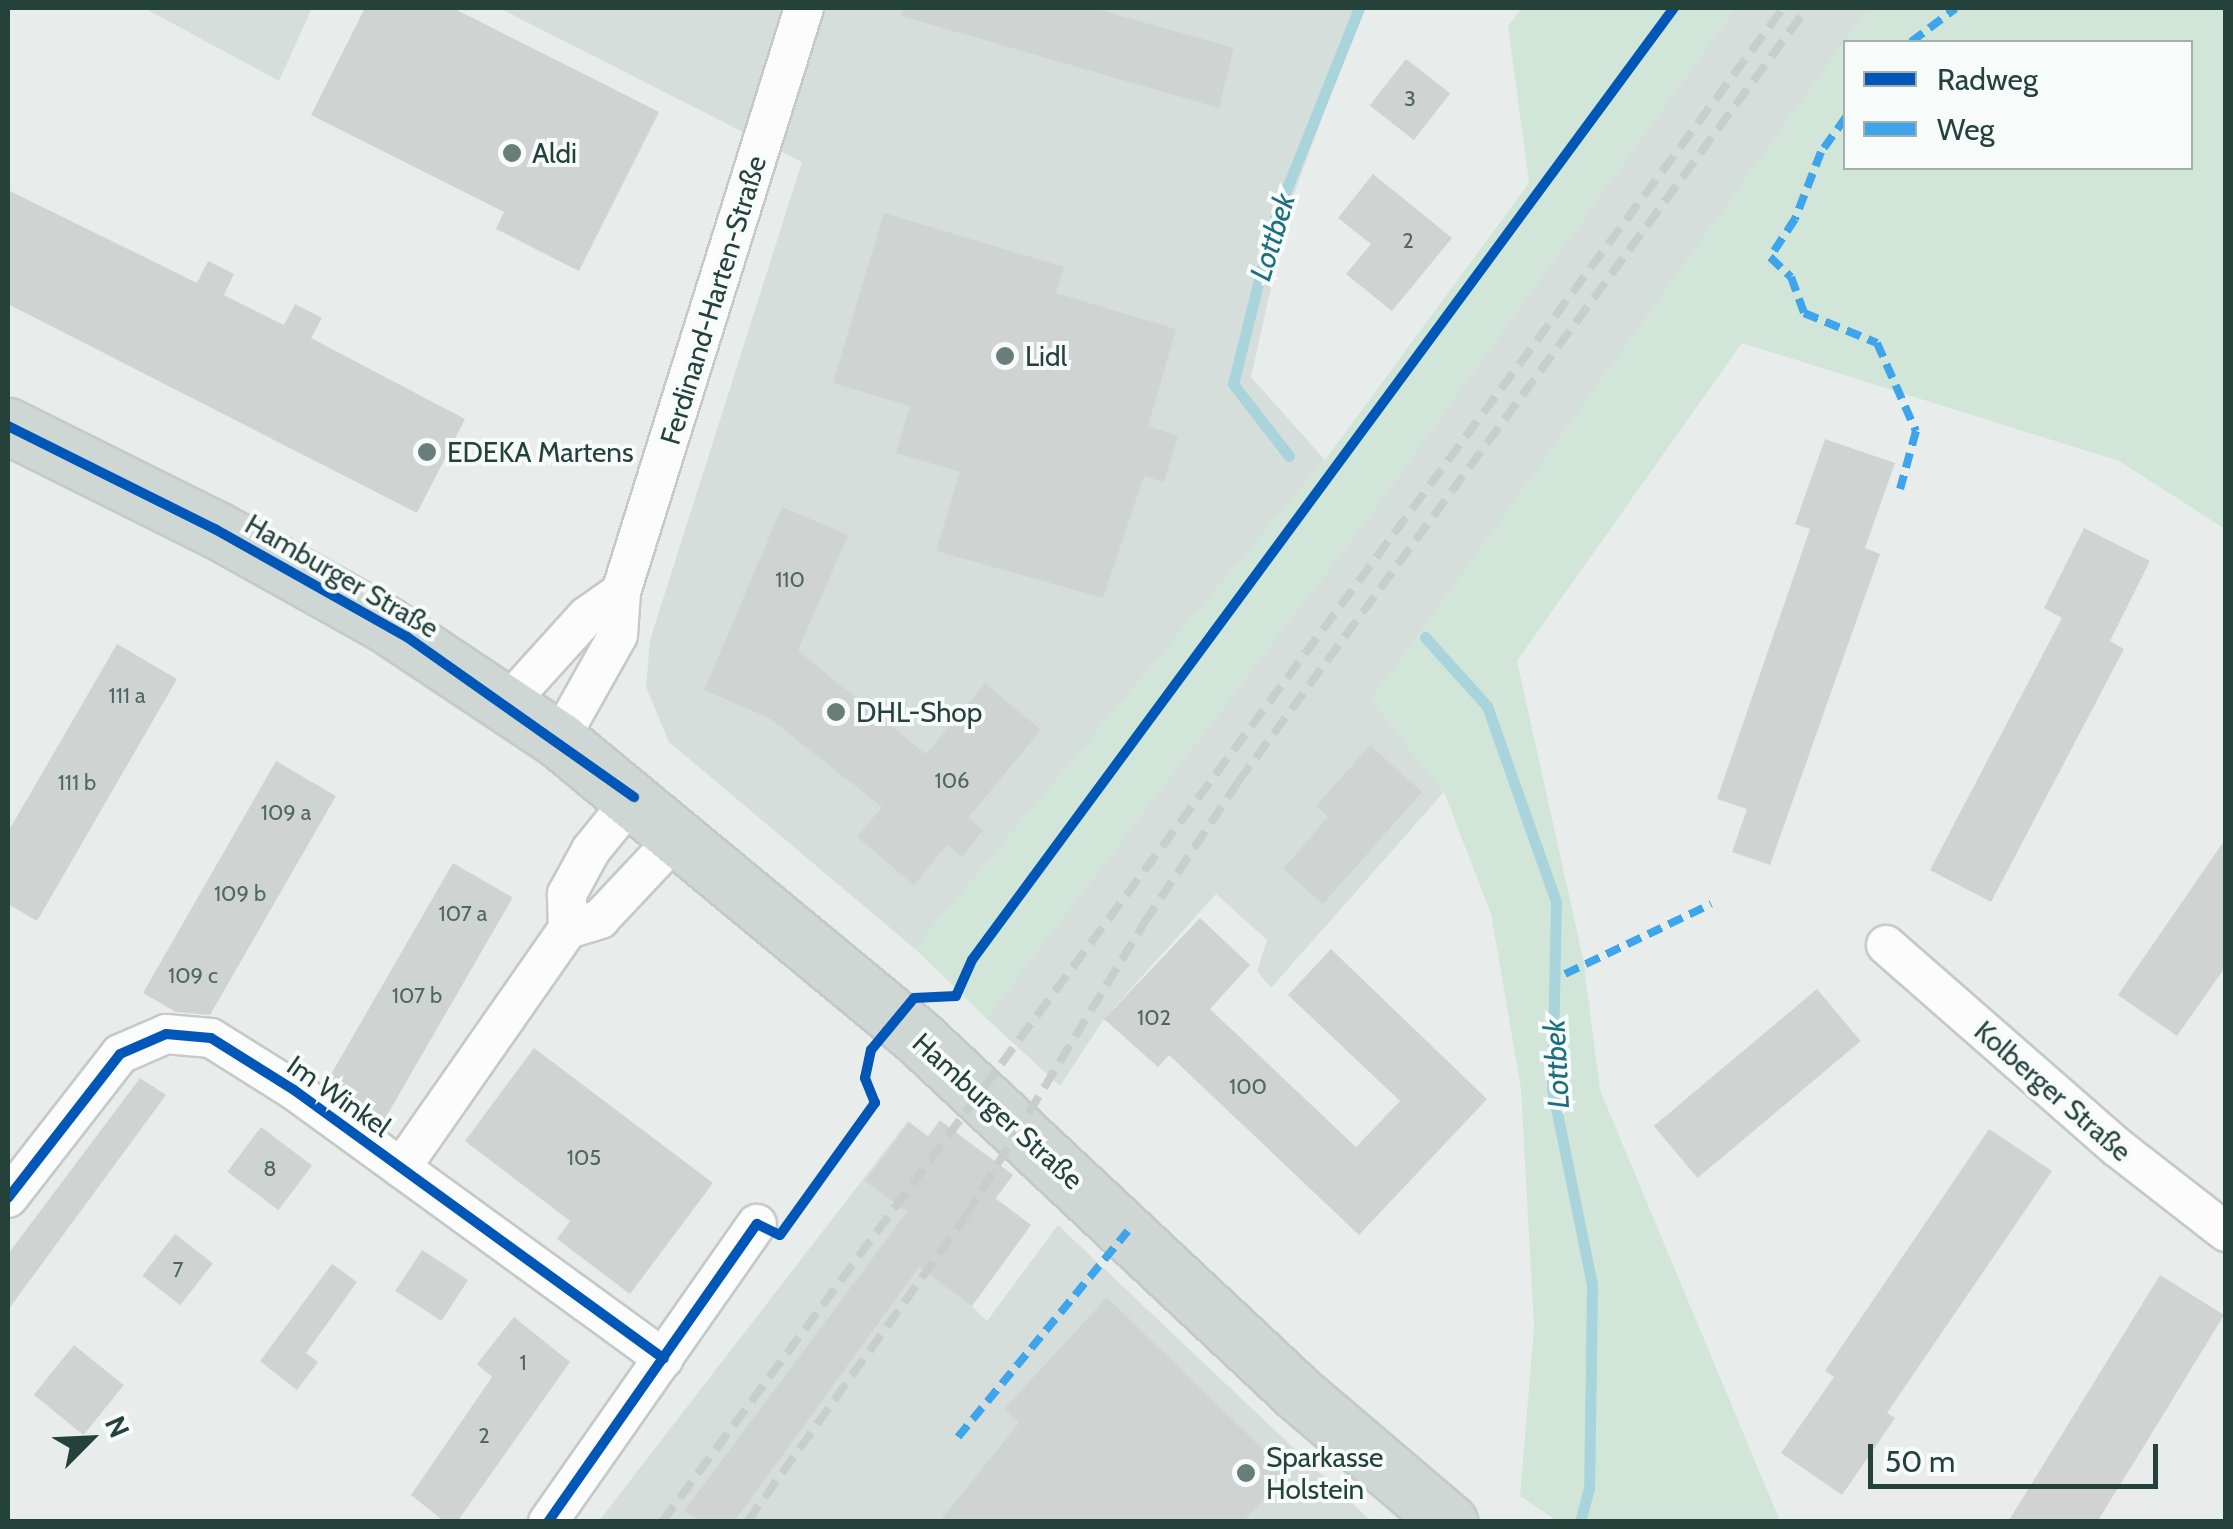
<!DOCTYPE html>
<html>
<head>
<meta charset="utf-8">
<style>
  body { margin:0 }
  #map { position:relative; width:2233px; height:1529px; overflow:hidden; background:#e8edeb; font-family:Cabin,sans-serif }
  div>[style] { position:absolute }
  .built>* { inset:0; background:#d6dedb }
  .green>* { inset:0; background:#d1e6d8 }
  .stream>* { height:11px; margin:-5.5px; padding:0 5.5px; transform-origin:5.5px; border-radius:5.5px; background:#a9d4db }
  .building>* { inset:0; background:#cfd4d2; transform-origin:0 0 }
  .roads { filter:drop-shadow(2px 0 #c5cac8) drop-shadow(-2px 0 #c5cac8) drop-shadow(0 2px #c5cac8) drop-shadow(0 -2px #c5cac8) }
  .minor>* { height:38px; margin:-19px; padding:0 19px; transform-origin:19px; border-radius:19px; background:#fcfcfc }
  .primary>* { height:55px; margin:-27.5px; padding:0 27.5px; transform-origin:27.5px; border-radius:27.5px; background:#cfd7d5 }
  .rail>* { height:8px; margin-top:-4px; transform-origin:0; background:repeating-linear-gradient(90deg,#c9cdcc 0 20px,transparent 0 30px) }
  .quiet>* { height:8px; margin-top:-4px; transform-origin:0; background:repeating-linear-gradient(90deg,#3ea4ec 0 15px,transparent 0 23px) }
  .cycleway>* { height:10px; margin:-5px; padding:0 5px; transform-origin:5px; border-radius:5px; background:#0057b8 }
  .dots>* { width:28px; height:28px; translate:-50% -50%; box-sizing:border-box; border:5px solid #f7fbf9; border-radius:50% }
  span { translate:-50% -50%; white-space:nowrap; text-align:center; line-height:1.15; -webkit-text-stroke:8px #f7fbf9; paint-order:stroke }
  .number-label { font-size:22px; color:#506761 }
  .number-label span { -webkit-text-stroke-width:0 }
  .poi-label { font-size:28px; color:#24423a }
  .left { translate:0 -50%; text-align:left }
  .street-label { font-size:28px; color:#24423a }
  .water-label { font-size:30px; color:#1c6f80; font-style:italic }
  .frame { position:absolute; inset:0; border:10px solid #24423a; pointer-events:none }
  .legend { position:absolute; left:1843px; top:40px; width:350px; height:130px; box-sizing:border-box; background:#f7fbf9; border:2px solid #a3b1ad; margin:0; padding:12px 18px; list-style:none; font-size:30px; color:#24423a }
  .legend li { display:flex; align-items:center; gap:20px; height:50px }
  .legend b { width:50px; border:2px solid #a3b1ad }
  .north { position:absolute; left:40px; top:1389px; width:100px; height:100px; -webkit-text-stroke:8px #f7fbf9; paint-order:stroke; rotate:66deg; font-size:28px; font-weight:700; line-height:40px; text-align:center; color:#24423a }
  .north::after { content:''; display:block; margin:auto; width:35px; height:45px; background:#24423a; clip-path:polygon(50% 0,100% 100%,50% 72%,0 100%) }
  .scale { position:absolute; left:1868px; top:1444px; width:290px; height:45px; box-sizing:border-box; border:5px solid #24423a; border-top:0; padding-left:12px; font-size:30px; line-height:35px; white-space:nowrap; color:#24423a; -webkit-text-stroke:8px #f7fbf9; paint-order:stroke }
</style>
</head>
<body>
<div id="map">
  <div class="built">
    <div style="clip-path:polygon(144px 8px,312px 8px,279px 81px)"></div>
    <div style="clip-path:polygon(499px 8px,1363px 8px,1289px 207px,1251px 377px,1325px 460px,915px 949px,669px 742px,646px 687px,650px 640px,802px 162px)"></div>
    <div style="clip-path:polygon(1735px 8px,1869px 8px,1372px 700px,1444px 792px,1271px 988px,1257px 971px,1267px 940px,1216px 894px,1104px 1019px,1060px 1086px,986px 1018px,1375px 508px)"></div>
    <div style="clip-path:polygon(940px 1120px,1013px 1175px,996px 1198px,1031px 1225px,972px 1306px,987px 1321px,1058px 1225px,1371px 1521px,598px 1522px,908px 1121px,928px 1136px)"></div>
  </div>
  <div class="green">
    <div style="clip-path:polygon(1522px 8px,1735px 8px,1375px 508px,986px 1018px,915px 949px,1325px 460px,1529px 183px,1508px 26px)"></div>
    <div style="clip-path:polygon(evenodd,1869px 8px,2225px 8px,2225px 529px,2119px 461px,1742px 343px,1517px 661px,1583px 958px,1600px 1090px,1780px 1521px,1557px 1521px,1520px 1496px,1534px 1327px,1521px 1089px,1491px 914px,1444px 792px,1372px 700px,1869px 8px,1846px 42px,2190px 42px,2190px 168px,1846px 168px,1846px 42px)"></div>
  </div>
  <div class="stream">
    <div style="left:1289px;top:456px;width:91px;rotate:-127.9deg"></div>
    <div style="left:1233px;top:384px;width:166px;rotate:-76deg"></div>
    <div style="left:1273px;top:223px;width:232px;rotate:-68.2deg"></div>
    <div style="left:1425px;top:637px;width:93px;rotate:48.1deg"></div>
    <div style="left:1487px;top:706px;width:208px;rotate:70.6deg"></div>
    <div style="left:1556px;top:902px;width:186px;rotate:91.2deg"></div>
    <div style="left:1552px;top:1088px;width:200px;rotate:78.5deg"></div>
    <div style="left:1592px;top:1284px;width:204px;rotate:90.8deg"></div>
    <div style="left:1589px;top:1488px;width:35px;rotate:105deg"></div>
  </div>
  <div class="building">
    <div style="clip-path:polygon(365px 8px,453px 8px,659px 112px,579px 271px,496px 229px,504px 212px,311px 115px)"></div>
    <div style="clip-path:polygon(902px 8px,1093px 8px,1234px 48px,1219px 108px,901px 16px)"></div>
    <div style="left:1406px;top:59px;width:56px;height:59px;rotate:38deg"></div>
    <div style="clip-path:polygon(1373px 174px,1452px 238px,1392px 311px,1346px 274px,1371px 244px,1338px 218px)"></div>
    <div style="clip-path:polygon(8px 190px,197px 283px,208px 261px,234px 274px,224px 295px,284px 325px,295px 304px,322px 318px,311px 338px,465px 419px,417px 513px,8px 304px)"></div>
    <div style="clip-path:polygon(884px 213px,1064px 267px,1056px 293px,1176px 329px,1148px 426px,1178px 436px,1164px 482px,1144px 476px,1103px 598px,936px 551px,960px 472px,896px 453px,910px 406px,833px 383px)"></div>
    <div style="clip-path:polygon(1825px 439px,1895px 463px,1865px 548px,1880px 554px,1770px 865px,1732px 852px,1747px 809px,1717px 799px,1810px 529px,1795px 524px)"></div>
    <div style="clip-path:polygon(782px 507px,848px 535px,798px 651px,926px 754px,985px 683px,1041px 730px,968px 818px,983px 830px,962px 857px,947px 845px,914px 885px,857px 837px,882px 807px,769px 718px,704px 690px)"></div>
    <div style="clip-path:polygon(2084px 528px,2150px 561px,2110px 641px,2124px 649px,1991px 902px,1930px 870px,2062px 618px,2044px 608px)"></div>
    <div style="clip-path:polygon(117px 644px,177px 679px,37px 921px,8px 904px,8px 832px)"></div>
    <div style="clip-path:polygon(1370px 745px,1422px 792px,1323px 904px,1283px 869px,1328px 817px,1316px 806px)"></div>
    <div style="clip-path:polygon(276px 761px,336px 796px,210px 1015px,176px 1012px,143px 993px)"></div>
    <div style="clip-path:polygon(2226px 838px,2226px 966px,2177px 1036px,2118px 995px)"></div>
    <div style="left:453px;top:863px;width:69px;height:257px;rotate:30deg"></div>
    <div style="clip-path:polygon(1200px 918px,1250px 965px,1210px 1009px,1356px 1147px,1400px 1101px,1288px 995px,1331px 949px,1487px 1099px,1359px 1235px,1169px 1055px,1158px 1067px,1104px 1019px)"></div>
    <div style="left:1817px;top:989px;width:68px;height:213px;rotate:50deg"></div>
    <div style="clip-path:polygon(534px 1048px,713px 1183px,630px 1294px,557px 1239px,570px 1221px,465px 1141px)"></div>
    <div style="clip-path:polygon(140px 1078px,166px 1095px,8px 1310px,8px 1254px)"></div>
    <div style="clip-path:polygon(940px 1121px,1013px 1175px,995px 1199px,1031px 1225px,972px 1306px,919px 1267px,734px 1522px,701px 1522px,684px 1511px,907px 1212px,865px 1181px,909px 1122px,928px 1137px)"></div>
    <div style="left:261px;top:1127px;width:64px;height:56px;rotate:37deg"></div>
    <div style="clip-path:polygon(1989px 1129px,2052px 1171px,1887px 1413px,1895px 1418px,1842px 1495px,1781px 1453px,1834px 1377px,1825px 1371px)"></div>
    <div style="left:175px;top:1234px;width:48px;height:53px;rotate:38deg"></div>
    <div style="left:422px;top:1250px;width:55px;height:49px;rotate:33deg"></div>
    <div style="clip-path:polygon(332px 1264px,357px 1282px,306px 1353px,318px 1362px,297px 1390px,260px 1361px)"></div>
    <div style="clip-path:polygon(2160px 1275px,2224px 1315px,2149px 1438px,2097px 1522px,2008px 1522px)"></div>
    <div style="clip-path:polygon(1107px 1297px,1287px 1473px,1243px 1522px,939px 1522px,1019px 1423px,1004px 1409px)"></div>
    <div style="clip-path:polygon(514px 1317px,570px 1362px,457px 1522px,445px 1522px,411px 1495px,492px 1377px,477px 1364px)"></div>
    <div style="left:74px;top:1345px;width:64px;height:64px;rotate:39deg"></div>
  </div>
  <div class="roads">
    <div class="minor">
      <div style="left:508px;top:703px;width:118px;rotate:-47.8deg"></div>
      <div style="left:587px;top:616px;width:42px;rotate:-35.2deg"></div>
      <div style="left:559px;top:740px;width:120px;rotate:-60.7deg"></div>
      <div style="left:618px;top:635px;width:43px;rotate:-86deg"></div>
      <div style="left:621px;top:592px;width:612px;rotate:-72.6deg"></div>
      <div style="left:568px;top:929px;width:34px;rotate:-17deg"></div>
      <div style="left:600px;top:919px;width:115px;rotate:-46.8deg"></div>
      <div style="left:1886px;top:945px;width:308px;rotate:41.2deg"></div>
      <div style="left:2118px;top:1148px;width:137px;rotate:37.9deg"></div>
      <div style="left:401px;top:1168px;width:292px;rotate:-55.1deg"></div>
      <div style="left:568px;top:929px;width:35px;rotate:-92deg"></div>
      <div style="left:567px;top:894px;width:50px;rotate:-61.4deg"></div>
      <div style="left:591px;top:850px;width:68px;rotate:-50.9deg"></div>
      <div style="left:8px;top:1198px;width:182px;rotate:-52.1deg"></div>
      <div style="left:120px;top:1054px;width:50px;rotate:-23.5deg"></div>
      <div style="left:166px;top:1034px;width:45px;rotate:5.1deg"></div>
      <div style="left:211px;top:1038px;width:98px;rotate:32.1deg"></div>
      <div style="left:294px;top:1090px;width:457px;rotate:36deg"></div>
      <div style="left:548px;top:1522px;width:364px;rotate:-55deg"></div>
    </div>
    <div class="primary">
      <div style="left:8px;top:426px;width:231px;rotate:26.5deg"></div>
      <div style="left:215px;top:529px;width:195px;rotate:29.2deg"></div>
      <div style="left:385px;top:624px;width:209px;rotate:33.7deg"></div>
      <div style="left:559px;top:740px;width:465px;rotate:39.6deg"></div>
      <div style="left:917px;top:1036px;width:525px;rotate:43.15deg"></div>
      <div style="left:1300px;top:1395px;width:196px;rotate:40.4deg"></div>
    </div>
  </div>
  <div class="rail">
    <div style="left:662px;top:1522px;width:1884px;rotate:-53.48deg"></div>
    <div style="left:747px;top:1522px;width:376px;rotate:-54.4deg"></div>
    <div style="left:966px;top:1216px;width:343px;rotate:-58.7deg"></div>
    <div style="left:1144px;top:923px;width:169px;rotate:-56.3deg"></div>
    <div style="left:1238px;top:782px;width:961px;rotate:-53.68deg"></div>
  </div>
  <div class="quiet">
    <div style="left:1911px;top:42px;width:56px;rotate:-37.1deg"></div>
    <div style="left:1846px;top:117px;width:43px;rotate:125.5deg"></div>
    <div style="left:1821px;top:152px;width:72px;rotate:111.2deg"></div>
    <div style="left:1795px;top:219px;width:45px;rotate:123.3deg"></div>
    <div style="left:1770px;top:257px;width:29px;rotate:44deg"></div>
    <div style="left:1791px;top:277px;width:38px;rotate:70deg"></div>
    <div style="left:1804px;top:313px;width:79px;rotate:22.3deg"></div>
    <div style="left:1877px;top:343px;width:96px;rotate:66.1deg"></div>
    <div style="left:1916px;top:431px;width:60px;rotate:105.4deg"></div>
    <div style="left:1565px;top:974px;width:162px;rotate:-25.6deg"></div>
    <div style="left:958px;top:1437px;width:267px;rotate:-50.5deg"></div>
  </div>
  <div class="cycleway">
    <div style="left:8px;top:426px;width:231px;rotate:26.5deg"></div>
    <div style="left:215px;top:529px;width:220px;rotate:29.4deg"></div>
    <div style="left:407px;top:637px;width:278px;rotate:35.2deg"></div>
    <div style="left:8px;top:1198px;width:182px;rotate:-52.1deg"></div>
    <div style="left:120px;top:1054px;width:50px;rotate:-23.5deg"></div>
    <div style="left:166px;top:1034px;width:45px;rotate:5.1deg"></div>
    <div style="left:211px;top:1038px;width:98px;rotate:32.1deg"></div>
    <div style="left:294px;top:1090px;width:457px;rotate:36deg"></div>
    <div style="left:548px;top:1522px;width:364px;rotate:-55deg"></div>
    <div style="left:757px;top:1224px;width:25px;rotate:26deg"></div>
    <div style="left:780px;top:1235px;width:163px;rotate:-54.3deg"></div>
    <div style="left:875px;top:1103px;width:27px;rotate:-112deg"></div>
    <div style="left:865px;top:1078px;width:29px;rotate:-78deg"></div>
    <div style="left:871px;top:1050px;width:67px;rotate:-50.4deg"></div>
    <div style="left:914px;top:998px;width:42px;rotate:-2.7deg"></div>
    <div style="left:956px;top:996px;width:39px;rotate:-66deg"></div>
    <div style="left:972px;top:960px;width:1183px;rotate:-53.6deg"></div>
  </div>
  <div class="dots">
    <div style="left:512px;top:153px;background:#697e78"></div>
    <div style="left:1005px;top:356px;background:#697e78"></div>
    <div style="left:427px;top:452px;background:#697e78"></div>
    <div style="left:836px;top:712px;background:#697e78"></div>
    <div style="left:1246px;top:1473px;background:#697e78"></div>
  </div>
  <div class="number-label">
    <span style="left:1410px;top:99px">3</span>
    <span style="left:1408px;top:241px">2</span>
    <span style="left:790px;top:580px">110</span>
    <span style="left:127px;top:696px">111 a</span>
    <span style="left:952px;top:781px">106</span>
    <span style="left:77px;top:783px">111 b</span>
    <span style="left:286px;top:813px">109 a</span>
    <span style="left:240px;top:894px">109 b</span>
    <span style="left:463px;top:914px">107 a</span>
    <span style="left:193px;top:976px">109 c</span>
    <span style="left:417px;top:996px">107 b</span>
    <span style="left:1154px;top:1018px">102</span>
    <span style="left:1248px;top:1087px">100</span>
    <span style="left:584px;top:1158px">105</span>
    <span style="left:270px;top:1169px">8</span>
    <span style="left:178px;top:1270px">7</span>
    <span style="left:523px;top:1363px">1</span>
    <span style="left:484px;top:1436px">2</span>
  </div>
  <div class="poi-label">
    <span class="left" style="left:532px;top:153px">Aldi</span>
    <span class="left" style="left:1025px;top:356px">Lidl</span>
    <span class="left" style="left:447px;top:452px">EDEKA Martens</span>
    <span class="left" style="left:856px;top:712px">DHL-Shop</span>
    <span class="left" style="left:1266px;top:1473px">Sparkasse<br>Holstein</span>
  </div>
  <div class="street-label">
    <span style="left:713px;top:300px;rotate:-73deg">Ferdinand-Harten-Straße</span>
    <span style="left:342px;top:576px;rotate:30deg">Hamburger Straße</span>
    <span style="left:2053px;top:1091px;rotate:41deg">Kolberger Straße</span>
    <span style="left:339px;top:1096px;rotate:35deg">Im Winkel</span>
    <span style="left:998px;top:1111px;rotate:42deg">Hamburger Straße</span>
  </div>
  <div class="water-label">
    <span style="left:1273px;top:237px;rotate:-73deg">Lottbek</span>
    <span style="left:1557px;top:1064px;rotate:-93deg">Lottbek</span>
  </div>
  <div class="frame"></div>
  <ul class="legend">
  <li><b style="height:12px;background:#0057b8"></b>Radweg</li>
  <li><b style="height:12px;background:#3ea4ec"></b>Weg</li>
  </ul>
  <div class="north">N</div>
  <div class="scale">50 m</div>
</div>
</body>
</html>
